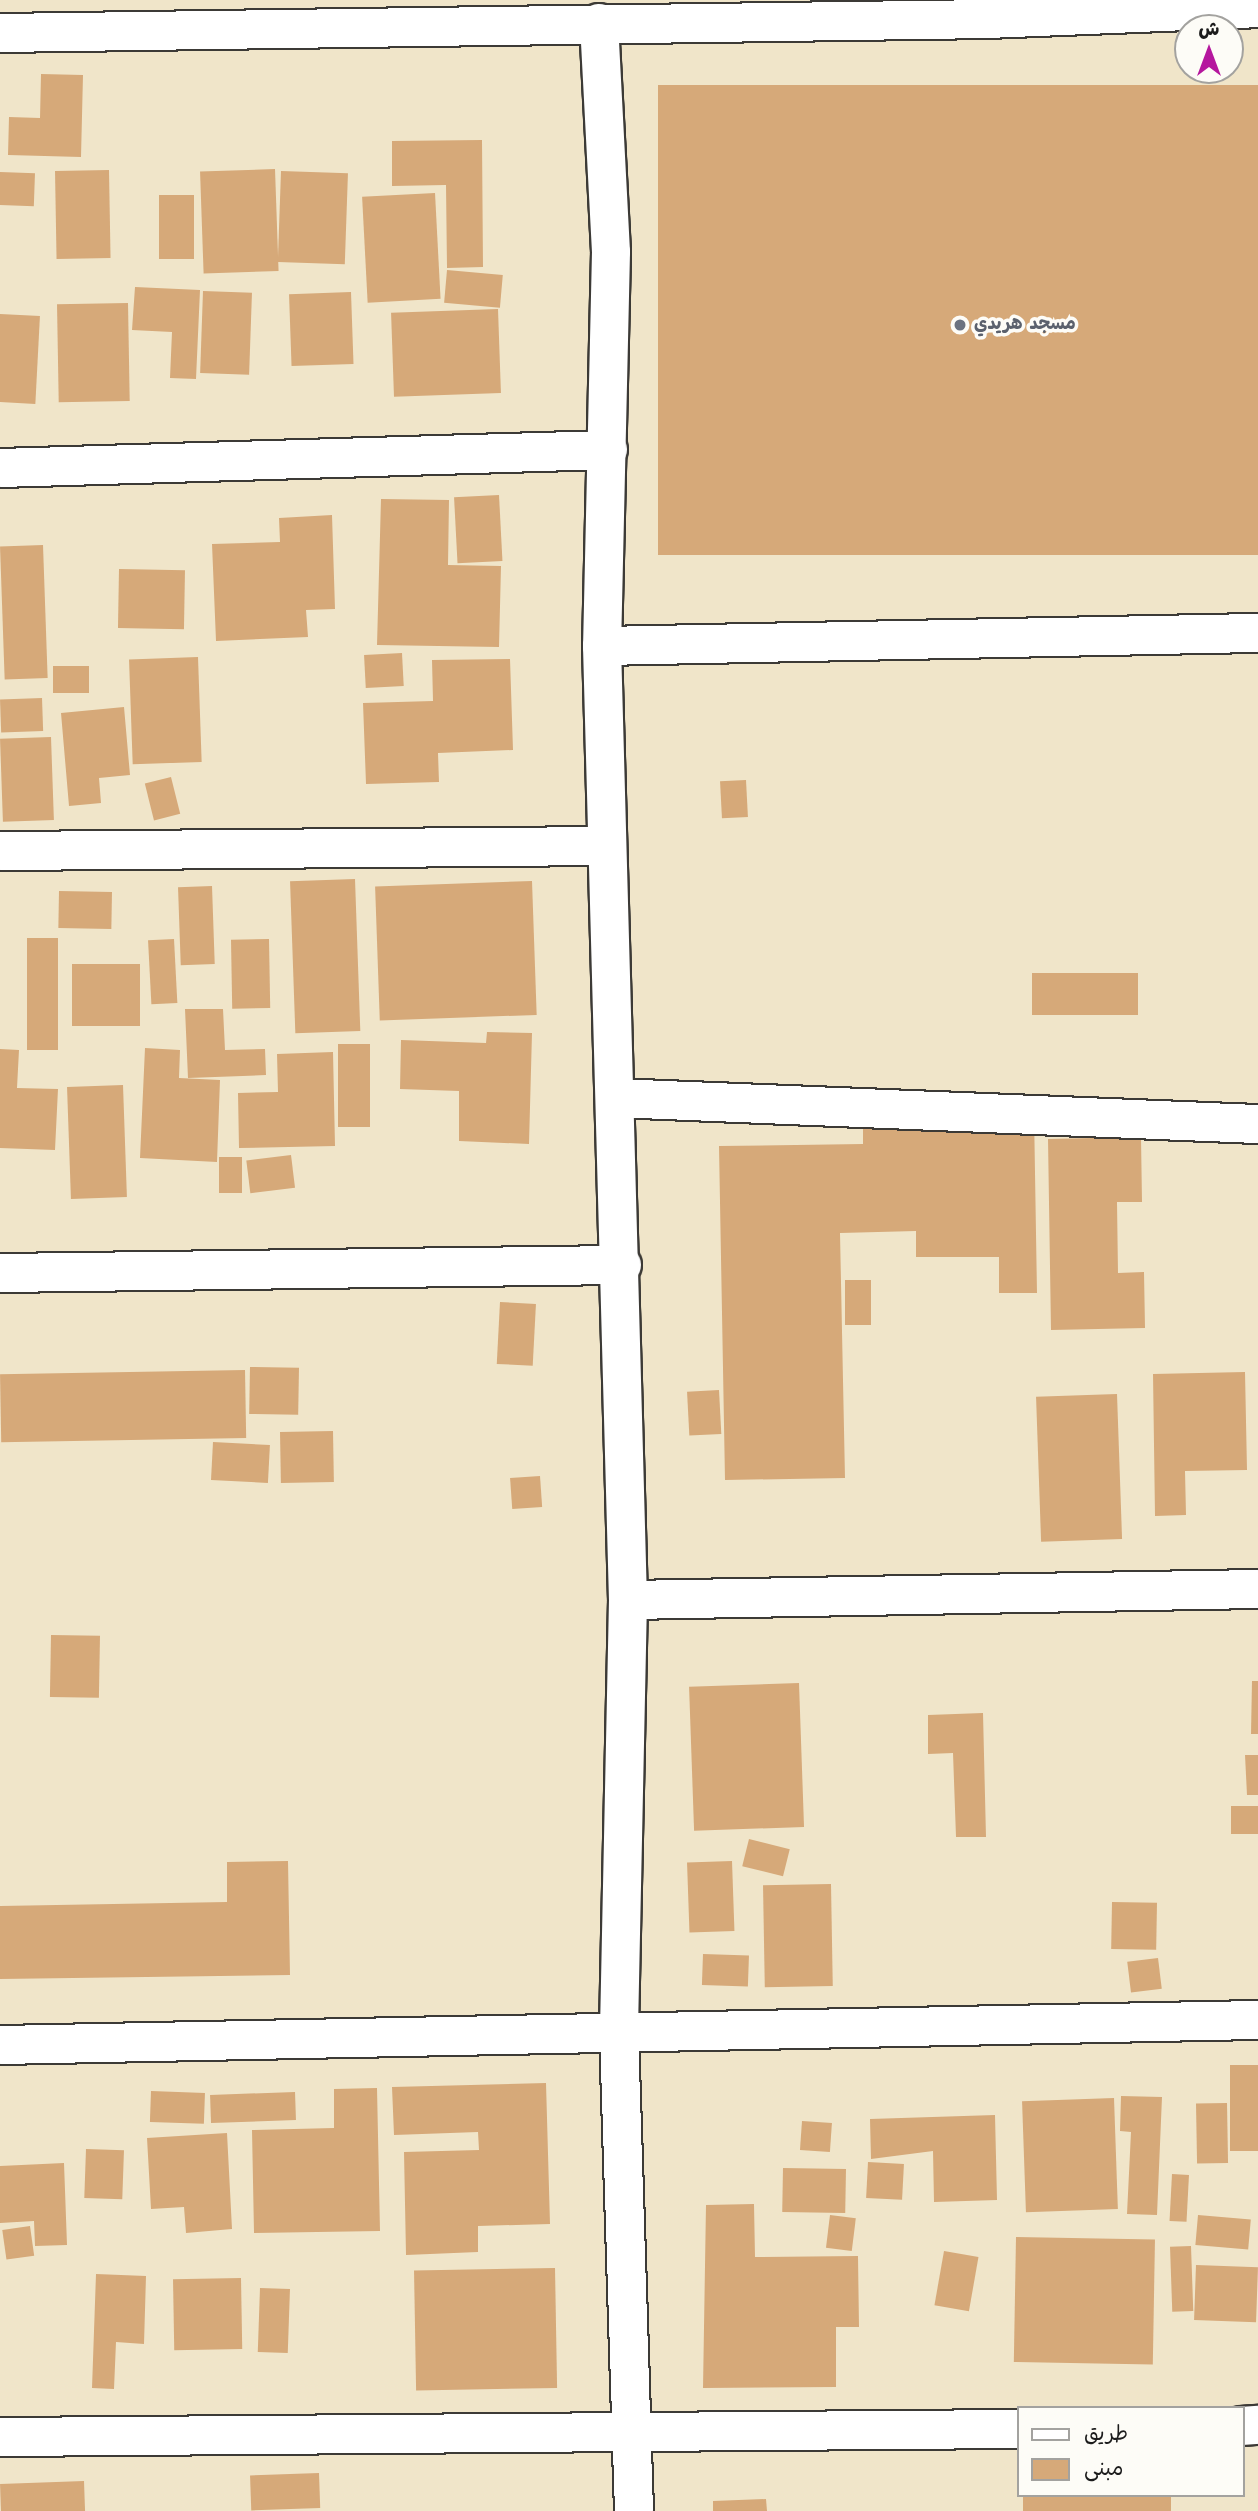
<!DOCTYPE html>
<html>
<head>
<meta charset="utf-8">
<style>
  body { margin:0 }
  #map { position:relative; width:1258px; height:2511px; overflow:hidden; background:#f0e5c9; font-family:Kalam,"Playpen Sans Arabic",sans-serif }
  div>[style] { position:absolute }
  .building>* { inset:0; background:#d6a979; transform-origin:0 0 }
  .roads { filter:drop-shadow(2px 0 #3c3a36) drop-shadow(-2px 0 #3c3a36) drop-shadow(0 2px #3c3a36) drop-shadow(0 -2px #3c3a36) }
  .minor>* { height:38px; margin:-19px; padding:0 19px; transform-origin:19px; border-radius:19px; background:#fff }
  .dots>* { width:19px; height:19px; translate:-50% -50%; box-sizing:border-box; border:4px solid #fdfcf7; border-radius:50% }
  span { translate:-50% -50%; white-space:nowrap; text-align:center; line-height:1.15; -webkit-text-stroke:7px #fdfcf7; paint-order:stroke }
  .worship-label { font-size:18px; color:#5b616d; font-weight:700 }
  .left { translate:0 -50%; text-align:left }
  .legend { position:absolute; left:1017px; top:2406px; width:228px; height:91px; box-sizing:border-box; background:#fdfcf7; border:2px solid #a3a29f; margin:0; padding:9px 12px; list-style:none; font-size:21px; color:#1c1c1c }
  .legend li { display:flex; align-items:center; gap:14px; height:35px }
  .legend b { width:35px; border:2px solid #a3a29f }
  .north { position:absolute; left:1174px; top:14px; width:70px; height:70px; box-sizing:border-box; background:#fdfcf7; border:2px solid #a3a29f; border-radius:50%; rotate:0deg; font-size:19px; font-weight:700; line-height:28px; text-align:center; color:#1c1c1c }
  .north::after { content:''; display:block; margin:auto; width:24px; height:32px; background:#b5179e; clip-path:polygon(50% 0,100% 100%,50% 72%,0 100%) }
</style>
</head>
<body>
<div id="map">
  <div class="building">
    <div style="clip-path:polygon(41px 74px,83px 75px,81px 157px,8px 155px,9px 117px,40px 118px)"></div>
    <div style="left:1258px;top:85px;width:470px;height:600px;rotate:90deg"></div>
    <div style="clip-path:polygon(482px 140px,483px 267px,447px 268px,446px 185px,392px 186px,392px 141px)"></div>
    <div style="left:275px;top:169px;width:102px;height:75px;rotate:88deg"></div>
    <div style="left:109px;top:170px;width:88px;height:54px;rotate:89deg"></div>
    <div style="left:281px;top:171px;width:67px;height:91px;rotate:2deg"></div>
    <div style="left:0;top:172px;width:35px;height:33px;rotate:2deg"></div>
    <div style="left:435px;top:193px;width:106px;height:73px;rotate:87deg"></div>
    <div style="left:159px;top:195px;width:35px;height:64px"></div>
    <div style="left:447px;top:270px;width:56px;height:33px;rotate:5deg"></div>
    <div style="clip-path:polygon(135px 287px,200px 290px,196px 379px,170px 378px,172px 332px,132px 330px)"></div>
    <div style="left:203px;top:291px;width:49px;height:82px;rotate:2deg"></div>
    <div style="left:351px;top:292px;width:72px;height:62px;rotate:88deg"></div>
    <div style="left:128px;top:303px;width:98px;height:71px;rotate:89deg"></div>
    <div style="left:498px;top:309px;width:84px;height:107px;rotate:88deg"></div>
    <div style="left:0;top:314px;width:40px;height:88px;rotate:3deg"></div>
    <div style="left:499px;top:495px;width:66px;height:45px;rotate:87deg"></div>
    <div style="clip-path:polygon(381px 499px,449px 500px,448px 565px,501px 566px,499px 647px,377px 645px)"></div>
    <div style="clip-path:polygon(332px 515px,335px 609px,306px 610px,308px 637px,216px 641px,212px 544px,280px 542px,279px 518px)"></div>
    <div style="left:43px;top:545px;width:133px;height:43px;rotate:88deg"></div>
    <div style="left:119px;top:569px;width:66px;height:59px;rotate:1deg"></div>
    <div style="left:402px;top:653px;width:33px;height:38px;rotate:87deg"></div>
    <div style="left:198px;top:657px;width:105px;height:69px;rotate:88deg"></div>
    <div style="clip-path:polygon(510px 659px,513px 750px,438px 753px,439px 782px,366px 784px,363px 703px,433px 701px,432px 660px)"></div>
    <div style="left:89px;top:666px;width:27px;height:36px;rotate:90deg"></div>
    <div style="left:42px;top:698px;width:33px;height:42px;rotate:88deg"></div>
    <div style="clip-path:polygon(124px 707px,130px 775px,99px 778px,101px 803px,69px 806px,61px 713px)"></div>
    <div style="left:51px;top:737px;width:83px;height:51px;rotate:88deg"></div>
    <div style="left:171px;top:777px;width:38px;height:27px;rotate:76deg"></div>
    <div style="left:746px;top:780px;width:37px;height:26px;rotate:87deg"></div>
    <div style="left:355px;top:879px;width:152px;height:65px;rotate:88deg"></div>
    <div style="left:532px;top:881px;width:134px;height:157px;rotate:88deg"></div>
    <div style="left:212px;top:886px;width:78px;height:34px;rotate:88deg"></div>
    <div style="left:59px;top:891px;width:53px;height:37px;rotate:1deg"></div>
    <div style="left:27px;top:938px;width:31px;height:112px"></div>
    <div style="left:174px;top:939px;width:64px;height:26px;rotate:87deg"></div>
    <div style="left:269px;top:939px;width:69px;height:38px;rotate:89deg"></div>
    <div style="left:140px;top:964px;width:62px;height:68px;rotate:90deg"></div>
    <div style="left:1138px;top:973px;width:42px;height:106px;rotate:90deg"></div>
    <div style="clip-path:polygon(185px 1009px,223px 1009px,225px 1050px,265px 1049px,266px 1075px,188px 1078px)"></div>
    <div style="clip-path:polygon(487px 1032px,532px 1033px,529px 1144px,459px 1141px,459px 1091px,400px 1089px,401px 1040px,486px 1043px)"></div>
    <div style="left:338px;top:1044px;width:32px;height:83px"></div>
    <div style="clip-path:polygon(145px 1048px,180px 1050px,179px 1078px,220px 1080px,217px 1162px,140px 1158px)"></div>
    <div style="clip-path:polygon(0 1049px,19px 1050px,17px 1088px,58px 1089px,55px 1150px,0 1148px)"></div>
    <div style="clip-path:polygon(333px 1052px,335px 1146px,239px 1148px,238px 1093px,278px 1092px,277px 1054px)"></div>
    <div style="left:123px;top:1085px;width:112px;height:56px;rotate:88deg"></div>
    <div style="clip-path:polygon(1034px 1112px,1037px 1293px,999px 1293px,999px 1257px,916px 1257px,916px 1231px,840px 1233px,845px 1478px,725px 1480px,719px 1146px,863px 1144px,863px 1115px)"></div>
    <div style="clip-path:polygon(1141px 1137px,1142px 1202px,1117px 1202px,1118px 1273px,1144px 1272px,1145px 1328px,1051px 1330px,1048px 1139px)"></div>
    <div style="left:291px;top:1155px;width:33px;height:45px;rotate:83deg"></div>
    <div style="left:219px;top:1157px;width:23px;height:36px"></div>
    <div style="left:845px;top:1280px;width:26px;height:45px"></div>
    <div style="left:500px;top:1302px;width:36px;height:62px;rotate:3deg"></div>
    <div style="left:250px;top:1367px;width:49px;height:47px;rotate:1deg"></div>
    <div style="left:245px;top:1370px;width:68px;height:245px;rotate:89deg"></div>
    <div style="clip-path:polygon(1245px 1372px,1247px 1470px,1185px 1471px,1186px 1515px,1155px 1516px,1153px 1374px)"></div>
    <div style="left:719px;top:1390px;width:44px;height:32px;rotate:87deg"></div>
    <div style="left:1117px;top:1394px;width:145px;height:81px;rotate:88deg"></div>
    <div style="left:333px;top:1431px;width:51px;height:53px;rotate:89deg"></div>
    <div style="left:213px;top:1442px;width:57px;height:38px;rotate:3deg"></div>
    <div style="left:540px;top:1476px;width:31px;height:30px;rotate:86deg"></div>
    <div style="left:51px;top:1635px;width:49px;height:62px;rotate:1deg"></div>
    <div style="clip-path:polygon(1252px 1681px,1258px 1681px,1258px 1734px,1251px 1734px)"></div>
    <div style="left:799px;top:1683px;width:144px;height:110px;rotate:88deg"></div>
    <div style="clip-path:polygon(983px 1713px,986px 1837px,956px 1837px,953px 1753px,928px 1754px,928px 1715px)"></div>
    <div style="clip-path:polygon(1245px 1755px,1258px 1755px,1258px 1795px,1247px 1795px)"></div>
    <div style="left:1258px;top:1806px;width:28px;height:27px;rotate:90deg"></div>
    <div style="left:749px;top:1839px;width:42px;height:28px;rotate:14deg"></div>
    <div style="clip-path:polygon(288px 1861px,290px 1975px,0 1979px,0 1906px,227px 1902px,227px 1862px)"></div>
    <div style="left:732px;top:1861px;width:70px;height:45px;rotate:88deg"></div>
    <div style="left:831px;top:1884px;width:102px;height:68px;rotate:89deg"></div>
    <div style="left:1112px;top:1902px;width:45px;height:47px;rotate:1deg"></div>
    <div style="left:703px;top:1954px;width:46px;height:31px;rotate:2deg"></div>
    <div style="left:1158px;top:1958px;width:31px;height:31px;rotate:83deg"></div>
    <div style="left:1230px;top:2065px;width:28px;height:86px"></div>
    <div style="clip-path:polygon(546px 2083px,550px 2224px,478px 2226px,478px 2252px,406px 2255px,404px 2152px,479px 2150px,478px 2132px,394px 2135px,392px 2087px)"></div>
    <div style="clip-path:polygon(377px 2088px,380px 2231px,254px 2233px,252px 2130px,334px 2128px,334px 2089px)"></div>
    <div style="left:151px;top:2091px;width:54px;height:31px;rotate:2deg"></div>
    <div style="left:295px;top:2092px;width:28px;height:85px;rotate:88deg"></div>
    <div style="clip-path:polygon(1121px 2096px,1162px 2097px,1157px 2215px,1127px 2214px,1131px 2132px,1120px 2131px)"></div>
    <div style="left:1114px;top:2098px;width:111px;height:92px;rotate:88deg"></div>
    <div style="left:1227px;top:2103px;width:60px;height:31px;rotate:89deg"></div>
    <div style="clip-path:polygon(995px 2115px,997px 2200px,934px 2202px,933px 2151px,871px 2159px,870px 2119px)"></div>
    <div style="left:802px;top:2121px;width:30px;height:29px;rotate:4deg"></div>
    <div style="clip-path:polygon(227px 2133px,232px 2229px,186px 2233px,184px 2207px,151px 2209px,147px 2138px)"></div>
    <div style="left:86px;top:2149px;width:38px;height:49px;rotate:2deg"></div>
    <div style="left:868px;top:2162px;width:36px;height:36px;rotate:3deg"></div>
    <div style="clip-path:polygon(64px 2163px,67px 2245px,35px 2246px,34px 2221px,0 2223px,0 2166px)"></div>
    <div style="left:783px;top:2168px;width:63px;height:44px;rotate:1deg"></div>
    <div style="left:1172px;top:2174px;width:17px;height:47px;rotate:3deg"></div>
    <div style="clip-path:polygon(754px 2204px,755px 2257px,858px 2256px,859px 2327px,836px 2327px,836px 2387px,703px 2388px,706px 2205px)"></div>
    <div style="left:830px;top:2215px;width:26px;height:33px;rotate:7deg"></div>
    <div style="left:1198px;top:2215px;width:53px;height:30px;rotate:5deg"></div>
    <div style="left:30px;top:2226px;width:30px;height:28px;rotate:82deg"></div>
    <div style="left:1016px;top:2237px;width:139px;height:125px;rotate:1deg"></div>
    <div style="left:1191px;top:2246px;width:65px;height:21px;rotate:88deg"></div>
    <div style="left:944px;top:2251px;width:35px;height:55px;rotate:10deg"></div>
    <div style="left:1196px;top:2265px;width:62px;height:55px;rotate:2deg"></div>
    <div style="left:555px;top:2268px;width:120px;height:141px;rotate:89deg"></div>
    <div style="clip-path:polygon(96px 2274px,146px 2276px,144px 2344px,116px 2342px,114px 2389px,92px 2388px)"></div>
    <div style="left:241px;top:2278px;width:71px;height:68px;rotate:89deg"></div>
    <div style="left:260px;top:2288px;width:30px;height:64px;rotate:2deg"></div>
    <div style="left:319px;top:2473px;width:35px;height:69px;rotate:88deg"></div>
    <div style="left:84px;top:2481px;width:30px;height:84px;rotate:88deg"></div>
    <div style="left:1023px;top:2495px;width:148px;height:16px"></div>
    <div style="clip-path:polygon(766px 2499px,767px 2511px,713px 2511px,713px 2501px)"></div>
  </div>
  <div class="roads">
    <div class="minor">
      <div style="left:599px;top:23px;width:229px;rotate:87deg"></div>
      <div style="left:611px;top:252px;width:394px;rotate:91.3deg"></div>
      <div style="left:602px;top:646px;width:954px;rotate:88.44deg"></div>
      <div style="left:628px;top:1600px;width:434px;rotate:91.2deg"></div>
      <div style="left:619px;top:2034px;width:477px;rotate:88.2deg"></div>
      <div style="left:0;top:33px;width:988px;rotate:-0.81deg"></div>
      <div style="left:988px;top:19px;width:270px;rotate:-2.3deg"></div>
      <div style="left:0;top:468px;width:608px;rotate:-1.7deg"></div>
      <div style="left:602px;top:646px;width:656px;rotate:-1.14deg"></div>
      <div style="left:0;top:851px;width:605px;rotate:-0.47deg"></div>
      <div style="left:615px;top:1098px;width:644px;rotate:2.32deg"></div>
      <div style="left:0;top:1273px;width:622px;rotate:-0.74deg"></div>
      <div style="left:628px;top:1600px;width:630px;rotate:-1deg"></div>
      <div style="left:0;top:2045px;width:1258px;rotate:-1.14deg"></div>
      <div style="left:1242px;top:2426px;width:16px;rotate:-4deg"></div>
      <div style="left:0;top:2437px;width:1018px;rotate:-0.45deg"></div>
    </div>
  </div>
  <div class="dots">
    <div style="left:960px;top:325px;background:#6b7280"></div>
  </div>
  <div class="worship-label">
    <span class="left" style="left:974px;top:325px">مسجد هريدي</span>
  </div>
  <ul class="legend">
  <li><b style="height:9px;background:#fff"></b>طريق</li>
  <li><b style="height:19px;background:#d6a979"></b>مبنى</li>
  </ul>
  <div class="north">ش</div>
</div>
</body>
</html>
